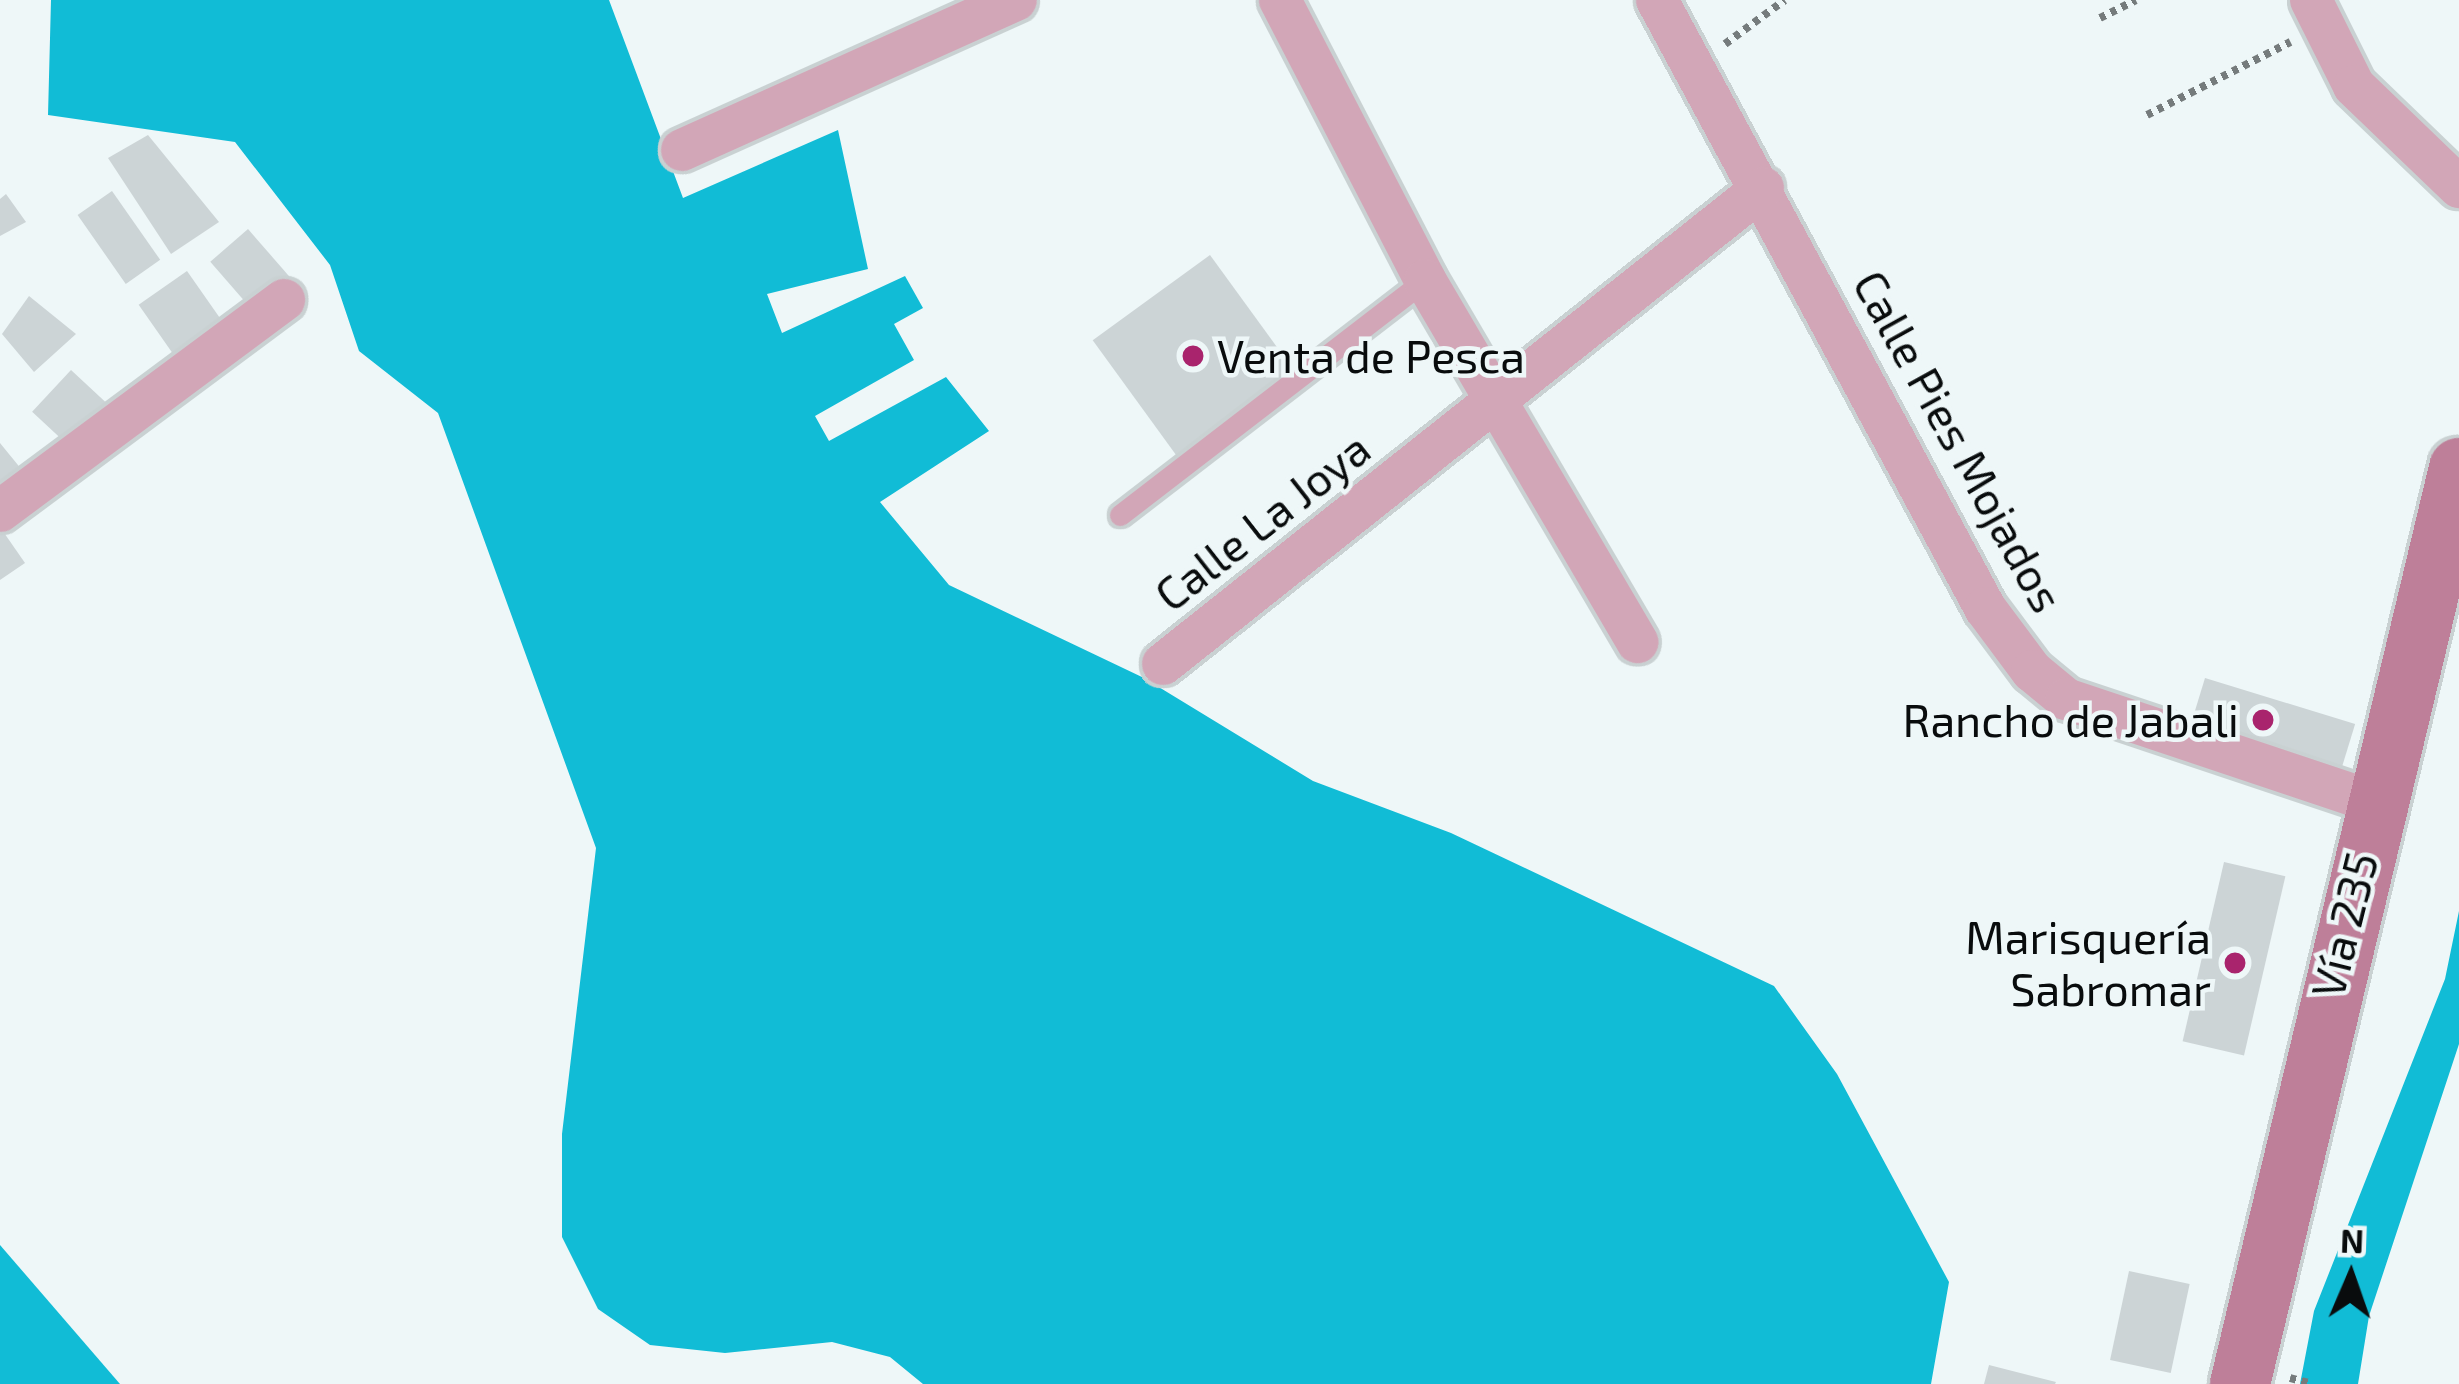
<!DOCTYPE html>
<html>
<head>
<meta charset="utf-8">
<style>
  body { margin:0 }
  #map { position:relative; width:2459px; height:1384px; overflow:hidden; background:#eef7f8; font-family:"Exo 2",sans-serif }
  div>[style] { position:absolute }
  .water>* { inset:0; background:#11bcd6 }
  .building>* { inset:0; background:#ccd4d6; transform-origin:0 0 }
  .path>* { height:8px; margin-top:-4px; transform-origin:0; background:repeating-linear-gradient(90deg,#757b7c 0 6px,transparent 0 12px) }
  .roads { filter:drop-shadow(3px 0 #c9d1d2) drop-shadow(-3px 0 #c9d1d2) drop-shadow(0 3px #c9d1d2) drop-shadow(0 -3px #c9d1d2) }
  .service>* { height:21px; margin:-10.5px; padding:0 10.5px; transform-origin:10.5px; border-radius:10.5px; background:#d2a6b7 }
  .minor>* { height:42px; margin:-21px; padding:0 21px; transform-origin:21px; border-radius:21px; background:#d2a6b7 }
  .secondary>* { height:60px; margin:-30px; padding:0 30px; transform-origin:30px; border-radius:30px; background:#be7f99 }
  .dots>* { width:33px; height:33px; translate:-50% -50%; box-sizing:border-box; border:6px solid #eef7f8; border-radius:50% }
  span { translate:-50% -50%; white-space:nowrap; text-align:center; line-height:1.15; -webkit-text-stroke:9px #eef7f8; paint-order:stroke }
  .poi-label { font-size:45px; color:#090c0d }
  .left { translate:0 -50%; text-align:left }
  .right { translate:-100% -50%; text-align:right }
  .street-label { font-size:45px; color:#090c0d }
  .north { position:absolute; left:2291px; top:1216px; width:120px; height:120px; -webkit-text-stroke:9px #eef7f8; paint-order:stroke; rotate:2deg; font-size:33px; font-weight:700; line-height:48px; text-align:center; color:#090c0d }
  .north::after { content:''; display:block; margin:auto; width:42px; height:54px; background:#090c0d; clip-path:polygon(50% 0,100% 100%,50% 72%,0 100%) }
</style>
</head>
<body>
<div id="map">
  <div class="water">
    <div style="clip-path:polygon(51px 0,609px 0,683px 198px,838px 130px,868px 269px,767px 294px,782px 333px,905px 276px,923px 308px,894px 324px,914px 360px,815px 416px,829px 441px,946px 377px,989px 431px,880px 502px,949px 585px,1144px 678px,1313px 781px,1451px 833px,1774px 986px,1837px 1074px,1949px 1282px,1931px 1384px,923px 1384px,890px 1357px,832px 1342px,725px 1353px,650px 1345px,598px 1309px,562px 1237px,562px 1134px,596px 848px,438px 413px,359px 351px,330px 265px,235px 142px,48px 115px)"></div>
    <div style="clip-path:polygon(2459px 911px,2459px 1044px,2369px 1316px,2358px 1384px,2300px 1384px,2314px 1311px,2445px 979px)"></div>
    <div style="clip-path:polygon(0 1245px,120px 1384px,0 1384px)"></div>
  </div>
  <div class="building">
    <div style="clip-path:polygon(148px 135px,219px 222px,171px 254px,108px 158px)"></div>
    <div style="left:112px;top:191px;width:84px;height:42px;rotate:55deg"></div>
    <div style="clip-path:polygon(6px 194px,26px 222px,0 236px,0 199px)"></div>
    <div style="left:248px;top:229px;width:63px;height:50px;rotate:49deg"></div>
    <div style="left:1210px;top:255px;width:144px;height:145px;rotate:54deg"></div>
    <div style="left:187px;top:271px;width:61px;height:59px;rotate:55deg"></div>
    <div style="clip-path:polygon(29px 296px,76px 334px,34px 372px,2px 334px)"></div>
    <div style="left:71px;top:370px;width:50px;height:57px;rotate:43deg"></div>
    <div style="clip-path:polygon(0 443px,22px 470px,0 488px)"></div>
    <div style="clip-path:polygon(0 527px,25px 563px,0 580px)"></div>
    <div style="left:2205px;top:678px;width:157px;height:52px;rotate:17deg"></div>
    <div style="left:2224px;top:862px;width:63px;height:184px;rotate:13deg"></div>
    <div style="left:2129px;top:1271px;width:62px;height:91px;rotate:12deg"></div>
    <div style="clip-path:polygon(1989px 1365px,2056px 1382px,2055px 1384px,1984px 1384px)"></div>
  </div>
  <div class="path">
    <div style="left:2100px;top:18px;width:40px;rotate:-26.6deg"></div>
    <div style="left:1725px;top:44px;width:74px;rotate:-36.3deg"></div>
    <div style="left:2147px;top:115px;width:161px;rotate:-27deg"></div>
    <div style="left:2290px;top:1378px;width:23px;rotate:15deg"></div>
  </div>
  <div class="roads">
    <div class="service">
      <div style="left:1120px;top:515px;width:385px;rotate:-37.6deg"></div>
    </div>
    <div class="minor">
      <div style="left:1280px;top:0;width:315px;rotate:62.6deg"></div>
      <div style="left:1425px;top:280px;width:420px;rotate:59.6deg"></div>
      <div style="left:1657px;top:0;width:691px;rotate:61.65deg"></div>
      <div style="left:1985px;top:608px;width:79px;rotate:53.3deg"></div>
      <div style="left:2032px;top:671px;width:44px;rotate:39.5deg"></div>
      <div style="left:2066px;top:699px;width:325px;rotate:18.5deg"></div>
      <div style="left:2311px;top:0;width:96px;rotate:63.4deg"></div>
      <div style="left:2354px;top:86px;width:146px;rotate:43.9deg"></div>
      <div style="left:682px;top:150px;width:366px;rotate:-24.2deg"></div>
      <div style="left:0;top:511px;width:354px;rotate:-36.6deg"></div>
      <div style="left:1163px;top:664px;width:766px;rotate:-38.43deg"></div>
    </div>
    <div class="secondary">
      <div style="left:2240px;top:1384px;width:942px;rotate:-76.55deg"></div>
    </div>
  </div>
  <div class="dots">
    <div style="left:1193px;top:356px;background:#a9246d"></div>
    <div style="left:2263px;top:720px;background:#a9246d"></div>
    <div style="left:2235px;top:963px;background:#a9246d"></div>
  </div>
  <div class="poi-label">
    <span class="left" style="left:1217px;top:356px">Venta de Pesca</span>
    <span class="right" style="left:2239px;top:720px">Rancho de Jabali</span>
    <span class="right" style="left:2211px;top:963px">Marisquería<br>Sabromar</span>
  </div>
  <div class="street-label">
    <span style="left:1959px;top:441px;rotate:61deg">Calle Pies Mojados</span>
    <span style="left:1262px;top:521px;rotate:-38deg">Calle La Joya</span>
    <span style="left:2344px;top:925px;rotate:-76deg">Vía 235</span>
  </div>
  <div class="north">N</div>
</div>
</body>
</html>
